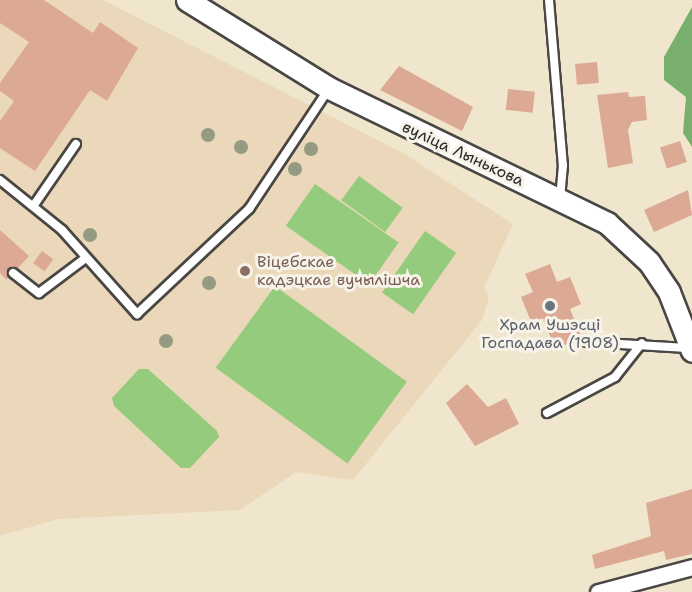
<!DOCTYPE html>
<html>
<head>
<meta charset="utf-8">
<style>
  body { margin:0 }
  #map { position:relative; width:692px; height:592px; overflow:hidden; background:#f0e6cd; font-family:"Shantell Sans",sans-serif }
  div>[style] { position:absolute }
  .built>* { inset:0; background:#ebd8ba }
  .green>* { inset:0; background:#95cb7d; transform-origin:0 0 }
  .forest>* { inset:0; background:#78af6c }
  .building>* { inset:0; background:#dca994; transform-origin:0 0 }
  .roads { filter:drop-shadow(2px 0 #494743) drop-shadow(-2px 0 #494743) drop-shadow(0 2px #494743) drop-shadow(0 -2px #494743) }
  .lane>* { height:8px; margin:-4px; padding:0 4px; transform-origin:4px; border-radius:4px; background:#fff }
  .street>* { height:15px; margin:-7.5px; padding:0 7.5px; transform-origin:7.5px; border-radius:7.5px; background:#fff }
  .secondary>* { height:21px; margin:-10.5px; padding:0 10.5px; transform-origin:10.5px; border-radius:10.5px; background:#fff }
  .trees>* { width:14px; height:14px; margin:-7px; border-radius:50%; background:#959a82 }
  .dots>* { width:16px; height:16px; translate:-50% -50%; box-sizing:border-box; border:3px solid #f7f3e8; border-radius:50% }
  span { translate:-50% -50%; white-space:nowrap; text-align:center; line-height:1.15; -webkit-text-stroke:6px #f7f3e8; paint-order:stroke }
  .street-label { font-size:16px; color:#2b2b2b }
  .education-label { font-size:16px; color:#785e54 }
  .left { translate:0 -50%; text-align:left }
  .worship-label { font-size:16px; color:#5b616d }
</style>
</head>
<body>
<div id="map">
  <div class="built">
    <div style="clip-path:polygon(0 0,103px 0,403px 153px,513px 224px,484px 288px,489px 297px,482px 320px,353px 480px,296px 472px,240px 510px,58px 519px,0 536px)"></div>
  </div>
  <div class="green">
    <div style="left:359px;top:176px;width:54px;height:30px;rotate:36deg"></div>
    <div style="left:315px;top:184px;width:102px;height:51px;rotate:35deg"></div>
    <div style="left:425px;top:231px;width:38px;height:75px;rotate:35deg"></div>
    <div style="left:275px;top:286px;width:163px;height:101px;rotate:36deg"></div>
    <div style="clip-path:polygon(139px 369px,148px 369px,217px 431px,219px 437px,190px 468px,181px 468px,114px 406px,112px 398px)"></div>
  </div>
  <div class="forest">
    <div style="clip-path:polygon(692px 7px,692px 147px,683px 133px,686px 97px,664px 80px,664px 57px)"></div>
  </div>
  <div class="building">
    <div style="clip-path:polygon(0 0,44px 0,93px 33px,100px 22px,138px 48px,107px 101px,90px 90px,35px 171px,0 148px,0 121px,14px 101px,0 91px,0 83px,29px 42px,0 23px)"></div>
    <div style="left:597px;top:62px;width:21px;height:22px;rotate:85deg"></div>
    <div style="clip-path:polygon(399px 66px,473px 107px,462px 131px,380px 90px)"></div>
    <div style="left:508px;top:89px;width:27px;height:21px;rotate:6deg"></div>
    <div style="clip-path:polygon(628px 92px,629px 97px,645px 96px,647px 120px,632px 122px,628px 130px,633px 163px,608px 168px,597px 95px)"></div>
    <div style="left:680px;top:141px;width:22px;height:21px;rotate:72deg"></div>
    <div style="clip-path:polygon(688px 190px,692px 215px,654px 232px,644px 210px)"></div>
    <div style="clip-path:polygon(0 230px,29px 256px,17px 269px,9px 269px,7px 280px,0 273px)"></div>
    <div style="left:42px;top:251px;width:14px;height:15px;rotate:36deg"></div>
    <div style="clip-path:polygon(550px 264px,557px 282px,570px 277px,581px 304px,570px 309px,582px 338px,555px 349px,543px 319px,532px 324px,521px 297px,533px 292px,525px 274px)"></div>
    <div style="clip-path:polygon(467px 384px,488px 407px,506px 398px,519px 424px,475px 446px,446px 403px)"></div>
    <div style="clip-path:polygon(692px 489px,692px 554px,666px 560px,664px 551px,595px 569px,592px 555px,651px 536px,646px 503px)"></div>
  </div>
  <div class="roads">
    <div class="lane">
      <div style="left:549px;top:0;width:166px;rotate:85.2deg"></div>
      <div style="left:563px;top:165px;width:32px;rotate:95deg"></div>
      <div style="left:0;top:180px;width:80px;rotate:38.9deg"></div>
      <div style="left:62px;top:230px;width:113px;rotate:48.2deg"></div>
      <div style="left:137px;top:314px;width:154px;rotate:-43.2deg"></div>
      <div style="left:249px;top:209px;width:143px;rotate:-56.4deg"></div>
      <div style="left:34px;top:205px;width:74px;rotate:-55.5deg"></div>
      <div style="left:13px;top:273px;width:33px;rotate:38deg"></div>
      <div style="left:39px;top:293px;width:55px;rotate:-36.9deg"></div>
      <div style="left:587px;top:342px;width:100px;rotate:3.4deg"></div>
      <div style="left:547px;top:413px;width:77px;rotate:-27.9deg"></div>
      <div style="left:615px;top:377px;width:43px;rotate:-51.5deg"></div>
    </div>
    <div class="street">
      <div style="left:598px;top:592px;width:97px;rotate:-14.9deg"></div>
    </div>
    <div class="secondary">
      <div style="left:187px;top:0;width:167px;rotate:31.8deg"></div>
      <div style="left:329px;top:88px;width:309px;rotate:25.9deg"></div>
      <div style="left:607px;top:223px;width:57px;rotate:42.9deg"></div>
      <div style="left:649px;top:262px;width:36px;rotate:56deg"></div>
      <div style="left:669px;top:292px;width:63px;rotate:68.7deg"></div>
    </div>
  </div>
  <div class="trees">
    <div style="left:208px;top:135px"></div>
    <div style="left:241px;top:147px"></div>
    <div style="left:311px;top:149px"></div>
    <div style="left:295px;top:169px"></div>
    <div style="left:90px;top:235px"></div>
    <div style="left:209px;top:283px"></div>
    <div style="left:166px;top:341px"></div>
  </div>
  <div class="dots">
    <div style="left:245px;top:271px;background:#8d6e63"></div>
    <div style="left:550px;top:306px;background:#6b7280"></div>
  </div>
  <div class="street-label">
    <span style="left:463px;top:154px;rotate:25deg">вуліца Лынькова</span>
  </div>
  <div class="education-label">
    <span class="left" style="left:257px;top:271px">Віцебскае<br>кадэцкае вучылішча</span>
  </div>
  <div class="worship-label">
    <span style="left:550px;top:334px">Храм Ушэсці<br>Госпадава (1908)</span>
  </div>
</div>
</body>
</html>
